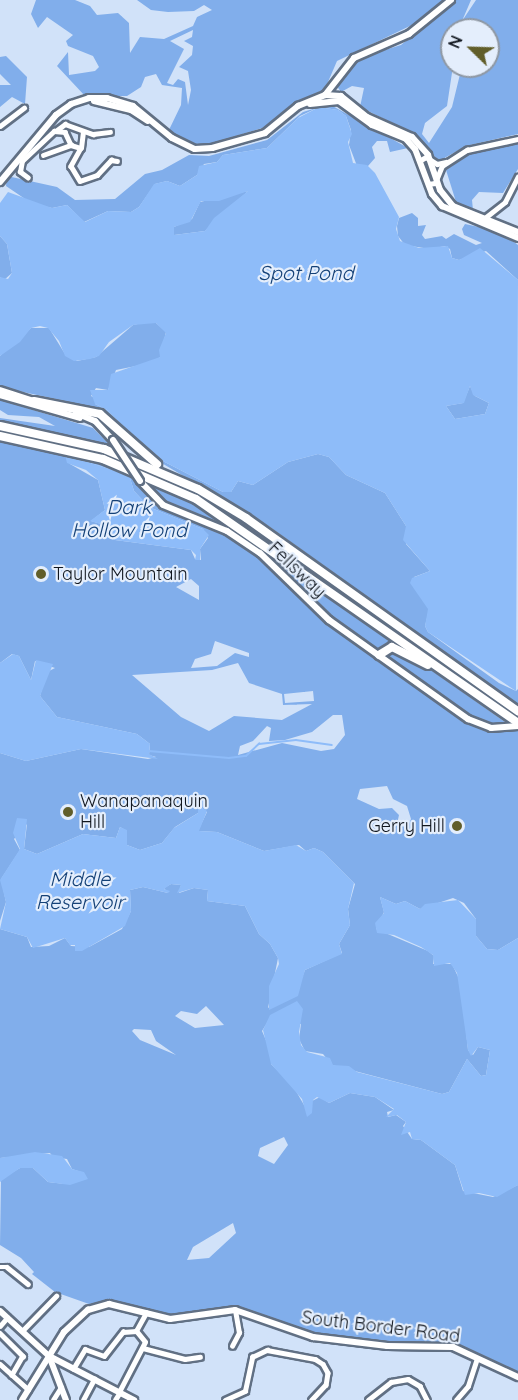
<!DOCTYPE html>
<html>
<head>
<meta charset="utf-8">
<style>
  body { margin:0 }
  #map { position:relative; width:518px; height:1400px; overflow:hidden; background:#d1e2f9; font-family:Quicksand,sans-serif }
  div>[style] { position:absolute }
  .forest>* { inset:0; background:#81aeeb }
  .water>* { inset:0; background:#8ebcf9 }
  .stream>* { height:1.5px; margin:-0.75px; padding:0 0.75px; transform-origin:0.75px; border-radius:0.75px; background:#8ebcf9 }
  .roads { filter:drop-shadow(2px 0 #617084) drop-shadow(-2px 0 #617084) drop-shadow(0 2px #617084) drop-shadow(0 -2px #617084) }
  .minor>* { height:4.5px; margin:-2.25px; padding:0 2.25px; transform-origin:2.25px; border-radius:2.25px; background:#fff }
  .major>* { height:6px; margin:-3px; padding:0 3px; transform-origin:3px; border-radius:3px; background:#fff }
  .highway>* { height:8px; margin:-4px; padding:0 4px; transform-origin:4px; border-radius:4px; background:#fff }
  .bridges { filter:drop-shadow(2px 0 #617084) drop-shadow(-2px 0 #617084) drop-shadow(0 2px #617084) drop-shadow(0 -2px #617084) }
  .major-bridge>* { height:6px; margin:-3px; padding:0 3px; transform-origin:3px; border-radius:3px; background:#fff }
  .dots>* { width:16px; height:16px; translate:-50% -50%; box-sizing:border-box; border:3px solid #e4eefc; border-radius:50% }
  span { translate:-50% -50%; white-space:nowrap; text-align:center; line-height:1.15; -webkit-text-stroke:4.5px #e4eefc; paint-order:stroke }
  .street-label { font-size:18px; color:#10161e }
  .poi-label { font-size:18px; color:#10161e }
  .left { translate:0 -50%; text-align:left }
  .right { translate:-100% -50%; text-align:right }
  .water-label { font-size:20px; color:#144177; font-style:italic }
  .north { position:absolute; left:440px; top:18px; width:60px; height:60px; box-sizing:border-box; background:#e4eefc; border:2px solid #8f98a3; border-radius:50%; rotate:293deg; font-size:16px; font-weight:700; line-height:24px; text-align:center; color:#10161e }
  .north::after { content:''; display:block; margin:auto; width:21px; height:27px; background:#615e2a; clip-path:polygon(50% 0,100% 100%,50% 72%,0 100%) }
</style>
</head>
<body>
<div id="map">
  <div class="forest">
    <div style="clip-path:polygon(evenodd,36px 0,75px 0,90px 6px,97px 15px,118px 13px,129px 23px,130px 53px,140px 37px,164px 39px,193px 26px,197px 17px,212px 10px,204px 5px,194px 11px,168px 12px,151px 10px,137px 0,445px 0,414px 24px,337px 61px,325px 89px,295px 103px,269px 126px,202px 146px,184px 142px,168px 132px,181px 105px,182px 88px,162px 85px,156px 74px,145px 77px,141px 87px,127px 96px,85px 96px,57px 66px,68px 52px,69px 75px,95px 71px,99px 67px,93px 56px,68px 46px,66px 41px,73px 35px,47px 17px,38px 28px,31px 14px,36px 0,193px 30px,192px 37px,184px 41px,193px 46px,192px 55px,179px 67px,188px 71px,191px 90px,188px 105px,185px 82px,178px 79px,173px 85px,167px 83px,184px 49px,170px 41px,193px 30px)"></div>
    <div style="clip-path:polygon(evenodd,455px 0,471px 0,462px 21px,476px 0,518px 0,518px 134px,466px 146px,439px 161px,408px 131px,360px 107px,364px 88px,352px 86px,341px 92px,336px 85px,356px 59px,401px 45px,455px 0,452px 30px,488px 30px,488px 66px,462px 66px,452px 107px,429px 143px,422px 134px,425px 123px,447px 106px,453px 66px,452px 30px)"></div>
    <div style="clip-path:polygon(6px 56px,27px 77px,25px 104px,12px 97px,0 107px,0 85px,11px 85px,0 74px,0 57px)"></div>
    <div style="clip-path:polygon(329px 104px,408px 148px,390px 152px,387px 141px,377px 141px,372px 147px,375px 158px,368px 166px,357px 166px,349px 145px,351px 130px,346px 116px,338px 110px,319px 107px,300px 116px,267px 148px,223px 155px,217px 162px,204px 164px,197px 175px,180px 186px,167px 181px,155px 184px,139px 207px,131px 212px,108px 211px,84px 222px,67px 205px,52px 208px,31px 203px,6px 186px,7px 176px,57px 187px,75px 200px,115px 199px,145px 174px,162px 170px,189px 155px,209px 156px,267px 140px,303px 112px)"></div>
    <div style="clip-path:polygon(518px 142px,518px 169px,503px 193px,479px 192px,472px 200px,473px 210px,457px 205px,446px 170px,473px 151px)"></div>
    <div style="clip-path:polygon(248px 191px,205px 231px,174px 235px,174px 227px,192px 219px,200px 202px)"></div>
    <div style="clip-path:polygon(412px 213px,418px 218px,418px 226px,426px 225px,422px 235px,425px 239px,442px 236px,446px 239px,454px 234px,476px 245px,482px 243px,464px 235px,462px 229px,465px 224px,488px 229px,514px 242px,518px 245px,518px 280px,486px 251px,459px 260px,452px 258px,450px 249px,445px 246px,430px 249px,405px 245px,398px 236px,397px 226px,399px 218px)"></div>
    <div style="clip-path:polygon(0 236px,7px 244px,12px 273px,4px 280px,0 277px)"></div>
    <div style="clip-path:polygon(147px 322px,156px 323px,166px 332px,160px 357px,156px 362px,116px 370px,108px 390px,96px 388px,91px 396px,95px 398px,95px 404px,107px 410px,155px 457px,223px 492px,231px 492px,238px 481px,253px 485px,288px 462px,318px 454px,329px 457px,346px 475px,385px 493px,406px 526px,406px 544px,430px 571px,414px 577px,429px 610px,425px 626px,428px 632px,499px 683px,516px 691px,518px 689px,518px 705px,270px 527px,148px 455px,105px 414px,88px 406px,0 387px,0 356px,31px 328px,49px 328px,65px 354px,77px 361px,96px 357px,133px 325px)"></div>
    <div style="clip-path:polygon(470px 386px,475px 396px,489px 403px,485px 414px,455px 419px,446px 406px,463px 403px)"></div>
    <div style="clip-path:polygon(0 400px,93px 428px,111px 446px,0 422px,0 418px,55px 426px,39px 417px,8px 415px,0 410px)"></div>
    <div style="clip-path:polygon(evenodd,0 441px,102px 463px,195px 504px,518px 731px,518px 938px,498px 950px,487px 949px,476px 936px,476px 919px,464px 903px,453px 898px,420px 909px,405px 901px,396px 904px,380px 897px,384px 912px,376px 929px,428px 951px,434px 956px,433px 964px,452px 964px,461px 983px,468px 1050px,473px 1055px,478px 1047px,490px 1050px,486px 1075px,481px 1076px,467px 1059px,449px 1092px,442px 1094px,332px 1065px,323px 1054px,305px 1051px,299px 1039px,301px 1024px,270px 1018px,262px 1031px,271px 1052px,271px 1064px,293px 1086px,304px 1105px,320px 1097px,329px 1103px,350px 1093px,375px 1097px,394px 1110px,387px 1112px,388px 1117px,396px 1115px,406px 1122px,403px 1126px,412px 1139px,421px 1140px,455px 1165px,463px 1191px,493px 1197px,518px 1185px,518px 1375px,440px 1344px,393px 1344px,310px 1334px,236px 1308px,172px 1317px,116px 1301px,89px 1304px,55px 1292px,32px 1274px,34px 1272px,21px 1258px,0 1245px,1px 1179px,20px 1168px,33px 1168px,48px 1182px,65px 1184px,81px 1172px,72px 1169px,67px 1159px,53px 1157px,50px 1153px,0 1158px,0 929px,27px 937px,31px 947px,49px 946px,65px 938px,71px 946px,89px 947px,122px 929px,131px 911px,130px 890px,143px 887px,168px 893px,164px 888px,171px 884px,181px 885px,179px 893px,194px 888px,208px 890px,207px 901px,245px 906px,259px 934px,270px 944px,278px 958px,268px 1008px,298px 988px,305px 970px,342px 953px,339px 944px,350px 925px,348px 909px,355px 884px,323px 852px,314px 848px,306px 851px,299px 845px,264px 851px,217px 832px,198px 831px,207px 812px,198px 805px,198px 813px,175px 827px,162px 843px,140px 850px,127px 845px,127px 831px,120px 827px,116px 838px,83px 834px,37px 854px,24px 849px,27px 824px,14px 839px,20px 850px,1px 879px,6px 902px,0 921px,0 753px,26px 761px,81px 749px,148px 759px,156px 757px,149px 755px,150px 744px,137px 734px,57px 717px,40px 696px,47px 672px,55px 668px,35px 661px,31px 680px,19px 656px,12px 654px,0 663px,0 441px,65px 455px,129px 475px,134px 491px,149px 507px,203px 529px,208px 538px,200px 549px,201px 560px,195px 559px,191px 550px,115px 540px,108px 526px,91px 521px,105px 510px,98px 480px,70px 464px,65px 455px,0 441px,191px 579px,199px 586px,199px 600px,176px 587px,191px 579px,0 441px,215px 641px,249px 653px,249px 657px,235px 653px,217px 666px,191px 668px,195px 659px,211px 654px,215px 641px,0 441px,238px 663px,249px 683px,282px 694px,283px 705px,312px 704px,282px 720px,234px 716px,209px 731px,181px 717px,132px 675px,212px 670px,238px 663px,0 441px,313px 691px,314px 701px,285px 703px,284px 694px,313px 691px,0 441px,333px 715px,342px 715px,345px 735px,334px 749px,321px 751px,282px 743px,238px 755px,240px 746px,253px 741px,267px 726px,271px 728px,269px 741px,285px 740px,312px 732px,333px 715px,0 441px,387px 786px,393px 799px,407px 806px,411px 819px,407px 828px,397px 824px,399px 815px,392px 808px,379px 809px,357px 799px,360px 789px,387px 786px,0 441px,206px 1006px,224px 1025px,195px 1028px,175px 1016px,181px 1011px,197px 1014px,206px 1006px,0 441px,134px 1029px,151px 1030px,156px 1041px,176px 1055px,140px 1040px,132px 1031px,134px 1029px,0 441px,284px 1137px,288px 1145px,274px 1164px,258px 1156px,260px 1148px,284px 1137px,0 441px,233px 1223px,236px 1233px,209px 1258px,187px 1260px,193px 1247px,233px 1223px)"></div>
  </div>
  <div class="water">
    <div style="clip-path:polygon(evenodd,319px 107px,338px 110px,346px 116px,352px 134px,348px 142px,353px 163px,367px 165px,375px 173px,399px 217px,396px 229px,400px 241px,419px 248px,448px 246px,452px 258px,459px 260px,480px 248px,518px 280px,516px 691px,428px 632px,425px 626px,428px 609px,410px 583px,412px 578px,430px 571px,403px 540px,406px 526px,385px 493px,346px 475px,329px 457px,318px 454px,288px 462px,253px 485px,238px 481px,231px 492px,223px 492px,155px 457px,107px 410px,95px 404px,90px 390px,108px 390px,111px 374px,160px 357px,159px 350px,166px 333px,156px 323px,133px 325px,109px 342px,99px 356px,90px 359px,74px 361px,65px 356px,59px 341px,48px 328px,40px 326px,31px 328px,20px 342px,0 356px,0 277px,8px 279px,12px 273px,7px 244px,0 236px,0 203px,8px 192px,52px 208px,67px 205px,85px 222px,108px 211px,131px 212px,139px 207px,154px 184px,167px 181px,180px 186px,197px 175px,199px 166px,217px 162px,223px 155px,267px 148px,298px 118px,319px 107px,248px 191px,214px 218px,205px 231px,174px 235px,174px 227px,190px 222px,201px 201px,219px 201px,248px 191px,319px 107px,470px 386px,473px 395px,489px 403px,485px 414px,455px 419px,446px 406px,464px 403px,470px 386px)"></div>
    <div style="clip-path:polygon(65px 455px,129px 475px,134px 491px,149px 507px,203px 529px,209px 535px,200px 549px,200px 560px,195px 560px,196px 555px,191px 550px,115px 540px,108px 526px,90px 521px,105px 510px,98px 480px,86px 470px,67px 463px)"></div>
    <div style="clip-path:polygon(13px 654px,19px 656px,31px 680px,36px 660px,53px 664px,40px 696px,57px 717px,137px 734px,150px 744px,149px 754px,158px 759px,81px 749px,26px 761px,0 753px,0 663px)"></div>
    <div style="clip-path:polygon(198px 805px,207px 811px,199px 831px,217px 832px,264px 851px,296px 845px,306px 851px,314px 848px,323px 852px,354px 883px,348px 909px,350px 925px,339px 944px,342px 954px,305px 970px,298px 996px,269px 1010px,269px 986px,279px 964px,278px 958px,270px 944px,259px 934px,245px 906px,207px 901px,208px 890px,194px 888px,177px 893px,181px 885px,171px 884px,164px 889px,170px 891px,168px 893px,143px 887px,130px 890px,131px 911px,125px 926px,82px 951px,75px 951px,75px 945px,70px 945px,65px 938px,33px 948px,27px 937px,0 929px,6px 902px,0 880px,20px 849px,13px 833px,17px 818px,27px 819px,24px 849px,37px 854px,83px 834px,116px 838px,120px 827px,127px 830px,127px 845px,140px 850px,162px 843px,174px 828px,198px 813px)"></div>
    <div style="clip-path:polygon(380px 897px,396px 904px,405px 901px,420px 909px,425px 904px,458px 900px,476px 919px,476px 936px,487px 949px,498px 950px,518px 938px,518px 1185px,497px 1197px,479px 1193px,465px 1195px,455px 1165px,421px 1140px,412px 1139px,410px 1132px,401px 1135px,406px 1122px,397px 1115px,386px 1117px,394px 1109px,375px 1097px,350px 1093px,329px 1103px,317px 1097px,313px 1100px,312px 1113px,307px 1117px,302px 1099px,271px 1064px,263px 1030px,270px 1015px,297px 1001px,303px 1009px,299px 1032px,301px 1045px,307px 1052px,330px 1058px,333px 1065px,349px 1066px,357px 1072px,442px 1094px,449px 1092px,467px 1059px,481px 1076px,486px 1075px,490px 1050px,478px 1047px,471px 1056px,468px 1050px,457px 973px,450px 963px,434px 966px,433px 955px,421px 947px,394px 935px,377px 933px,375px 923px,384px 913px)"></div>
    <div style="clip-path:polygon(35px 1152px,62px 1156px,72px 1169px,84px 1172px,88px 1179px,70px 1185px,48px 1182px,33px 1168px,20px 1168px,0 1182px,0 1158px)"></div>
  </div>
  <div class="stream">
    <div style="left:461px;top:23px;width:7px;rotate:74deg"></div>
    <div style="left:149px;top:751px;width:80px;rotate:5deg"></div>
    <div style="left:229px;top:758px;width:17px;rotate:-7deg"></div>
    <div style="left:246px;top:756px;width:18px;rotate:-43deg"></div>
    <div style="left:259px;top:744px;width:37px;rotate:-6deg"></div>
    <div style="left:296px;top:740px;width:36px;rotate:8deg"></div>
  </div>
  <div class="roads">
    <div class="minor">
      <div style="left:0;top:126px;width:30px;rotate:-37deg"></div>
      <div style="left:57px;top:130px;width:10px;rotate:-37deg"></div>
      <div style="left:65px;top:124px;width:30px;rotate:20deg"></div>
      <div style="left:93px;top:134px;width:17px;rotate:-7deg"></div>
      <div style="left:81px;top:148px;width:16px;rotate:-83deg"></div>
      <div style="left:43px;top:155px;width:30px;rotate:-20deg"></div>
      <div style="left:419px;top:161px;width:8px;rotate:-30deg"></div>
      <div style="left:426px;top:157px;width:13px;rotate:32deg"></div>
      <div style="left:437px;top:164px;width:9px;rotate:-13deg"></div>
      <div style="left:28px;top:178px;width:10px;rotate:-143deg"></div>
      <div style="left:20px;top:172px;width:11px;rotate:-80deg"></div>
      <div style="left:22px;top:161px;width:44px;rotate:-43.2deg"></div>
      <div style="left:54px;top:131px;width:11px;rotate:5deg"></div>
      <div style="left:65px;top:132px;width:14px;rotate:65deg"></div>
      <div style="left:71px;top:145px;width:10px;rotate:17deg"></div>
      <div style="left:81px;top:148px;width:21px;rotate:119deg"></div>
      <div style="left:71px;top:166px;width:17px;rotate:59deg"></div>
      <div style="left:80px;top:181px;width:18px;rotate:-19deg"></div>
      <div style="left:97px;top:175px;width:21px;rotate:-47deg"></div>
      <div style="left:111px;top:160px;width:6px;rotate:9deg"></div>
      <div style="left:428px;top:184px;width:7px;rotate:-8deg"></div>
      <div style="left:435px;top:183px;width:18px;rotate:-68deg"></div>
      <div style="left:442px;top:166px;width:30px;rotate:-33deg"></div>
      <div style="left:467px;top:150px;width:52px;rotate:-12.2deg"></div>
      <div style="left:486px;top:217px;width:24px;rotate:-38deg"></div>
      <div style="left:505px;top:202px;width:28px;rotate:-63deg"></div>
      <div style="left:0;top:1267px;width:7px"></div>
      <div style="left:7px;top:1267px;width:27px;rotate:39deg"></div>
      <div style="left:0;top:1326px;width:11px;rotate:-49deg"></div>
      <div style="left:22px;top:1331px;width:49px;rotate:-45.8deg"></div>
      <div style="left:136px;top:1331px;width:21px;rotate:-61deg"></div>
      <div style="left:0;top:1333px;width:33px;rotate:45deg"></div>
      <div style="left:23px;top:1356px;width:22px;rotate:120deg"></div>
      <div style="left:232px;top:1346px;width:15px;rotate:-62deg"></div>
      <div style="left:239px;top:1333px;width:23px;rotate:-100deg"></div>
      <div style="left:143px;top:1348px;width:43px;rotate:14.7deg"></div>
      <div style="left:185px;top:1359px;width:15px;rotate:-8deg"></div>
      <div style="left:0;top:1364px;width:38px;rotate:42deg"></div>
      <div style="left:73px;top:1369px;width:23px;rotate:-59deg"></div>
      <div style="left:85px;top:1349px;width:20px;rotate:20deg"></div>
      <div style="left:104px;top:1356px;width:31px;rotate:-52deg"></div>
      <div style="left:123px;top:1332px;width:13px;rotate:-4deg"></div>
      <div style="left:119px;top:1392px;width:56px;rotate:-62.5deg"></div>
      <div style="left:145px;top:1342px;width:14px;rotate:-129deg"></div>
      <div style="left:53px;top:1400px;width:15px;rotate:-58deg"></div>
      <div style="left:83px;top:1400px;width:24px;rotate:-62deg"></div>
      <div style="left:115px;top:1400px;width:9px;rotate:-58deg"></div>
      <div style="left:225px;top:1400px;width:22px;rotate:-24deg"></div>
      <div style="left:245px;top:1391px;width:35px;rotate:-78deg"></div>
      <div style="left:252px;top:1357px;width:17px;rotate:-25deg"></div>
      <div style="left:267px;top:1350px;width:49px;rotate:10.6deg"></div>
      <div style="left:315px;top:1359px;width:9px;rotate:32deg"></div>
      <div style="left:323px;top:1364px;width:10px;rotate:61deg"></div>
      <div style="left:328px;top:1373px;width:12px;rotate:99deg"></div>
      <div style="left:326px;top:1385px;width:21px;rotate:133deg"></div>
      <div style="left:368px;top:1400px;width:29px;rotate:-38deg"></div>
      <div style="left:391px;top:1382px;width:17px;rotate:-10deg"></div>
      <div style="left:408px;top:1379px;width:14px;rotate:30deg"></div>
      <div style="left:420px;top:1386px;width:16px;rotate:63deg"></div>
      <div style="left:456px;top:1400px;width:18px;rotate:-49deg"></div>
      <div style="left:468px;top:1386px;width:29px;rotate:-72deg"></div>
    </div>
    <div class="major">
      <div style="left:325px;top:95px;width:16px;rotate:4deg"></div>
      <div style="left:341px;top:96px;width:33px;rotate:39deg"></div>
      <div style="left:367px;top:117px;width:49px;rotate:24deg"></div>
      <div style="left:412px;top:137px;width:24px;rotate:48deg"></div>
      <div style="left:428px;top:155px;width:37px;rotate:71deg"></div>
      <div style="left:440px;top:190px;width:21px;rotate:51deg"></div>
      <div style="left:453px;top:206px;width:70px;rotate:21.8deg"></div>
      <div style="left:94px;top:101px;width:38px;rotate:14deg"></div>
      <div style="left:131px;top:110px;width:20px;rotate:33deg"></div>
      <div style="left:310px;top:104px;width:29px;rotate:-6deg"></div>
      <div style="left:339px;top:101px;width:41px;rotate:36deg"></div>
      <div style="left:372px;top:125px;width:35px;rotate:22deg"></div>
      <div style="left:405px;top:138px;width:15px;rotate:48deg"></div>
      <div style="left:415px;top:149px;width:48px;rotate:69.3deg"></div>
      <div style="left:432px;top:194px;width:16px;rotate:50deg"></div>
      <div style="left:442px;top:206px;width:82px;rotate:22.8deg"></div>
      <div style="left:0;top:182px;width:87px;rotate:-50.1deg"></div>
      <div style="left:56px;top:115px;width:19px;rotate:-36deg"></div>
      <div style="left:71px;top:104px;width:19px;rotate:-18deg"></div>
      <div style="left:89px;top:98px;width:18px"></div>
      <div style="left:107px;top:98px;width:27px;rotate:17deg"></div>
      <div style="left:133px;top:106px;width:50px;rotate:39.4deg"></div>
      <div style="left:172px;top:138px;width:25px;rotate:26deg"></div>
      <div style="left:195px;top:149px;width:17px;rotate:-3deg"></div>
      <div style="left:212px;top:148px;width:55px;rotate:-15.8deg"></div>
      <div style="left:265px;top:133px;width:43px;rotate:-39.3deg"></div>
      <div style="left:298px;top:106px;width:29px;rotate:-22deg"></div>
      <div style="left:325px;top:95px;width:47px;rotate:-51.9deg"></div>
      <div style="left:354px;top:58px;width:60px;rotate:-23.6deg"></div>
      <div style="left:409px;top:34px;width:54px;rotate:-39deg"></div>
      <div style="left:0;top:390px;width:39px;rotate:18deg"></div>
      <div style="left:0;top:395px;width:83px;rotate:16deg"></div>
      <div style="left:76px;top:413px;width:21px;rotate:23deg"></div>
      <div style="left:95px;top:421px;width:26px;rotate:47deg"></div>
      <div style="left:140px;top:481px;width:33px;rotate:46deg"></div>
      <div style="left:163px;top:505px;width:69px;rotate:22.1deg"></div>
      <div style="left:227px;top:531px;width:40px;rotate:34deg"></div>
      <div style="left:260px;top:553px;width:96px;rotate:44.2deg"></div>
      <div style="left:329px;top:620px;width:171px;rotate:35.5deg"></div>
      <div style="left:468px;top:719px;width:25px;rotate:21deg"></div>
      <div style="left:491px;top:728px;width:27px;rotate:-4deg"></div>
      <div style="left:0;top:1311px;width:67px;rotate:42.6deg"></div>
      <div style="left:49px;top:1356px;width:96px;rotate:27.4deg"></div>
      <div style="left:49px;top:1356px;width:47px;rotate:68.9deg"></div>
      <div style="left:22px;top:1400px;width:80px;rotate:-58.3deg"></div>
      <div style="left:64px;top:1332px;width:33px;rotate:-43deg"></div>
      <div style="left:88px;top:1310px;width:22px;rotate:-16deg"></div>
      <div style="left:109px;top:1304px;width:63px;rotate:13.8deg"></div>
      <div style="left:170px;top:1319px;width:66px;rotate:-7.9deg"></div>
      <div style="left:235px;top:1310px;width:83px;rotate:19.1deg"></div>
      <div style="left:313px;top:1337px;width:75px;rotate:6.9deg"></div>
      <div style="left:387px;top:1346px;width:66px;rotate:0.9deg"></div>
      <div style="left:453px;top:1347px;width:72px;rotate:24.8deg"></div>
    </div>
    <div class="highway">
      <div style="left:34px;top:401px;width:67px;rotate:11.1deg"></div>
      <div style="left:100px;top:414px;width:76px;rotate:41.3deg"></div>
      <div style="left:0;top:426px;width:107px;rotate:12.5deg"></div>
      <div style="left:104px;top:449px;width:102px;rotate:23.1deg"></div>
      <div style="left:198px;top:489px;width:56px;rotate:31.1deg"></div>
      <div style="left:246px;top:518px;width:334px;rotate:35.4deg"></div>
      <div style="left:0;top:436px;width:106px;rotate:12.6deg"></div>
      <div style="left:103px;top:459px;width:101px;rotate:23.3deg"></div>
      <div style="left:196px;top:499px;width:392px;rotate:34.8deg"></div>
      <div style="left:379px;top:655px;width:15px;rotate:-32deg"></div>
      <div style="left:392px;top:647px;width:40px;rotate:26.6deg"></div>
    </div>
  </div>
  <div class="bridges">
    <div class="major-bridge">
      <div style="left:113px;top:440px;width:49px;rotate:56.6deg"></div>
    </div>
  </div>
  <div class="dots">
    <div style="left:41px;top:574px;background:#615e2a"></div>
    <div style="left:68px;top:812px;background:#615e2a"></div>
    <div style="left:457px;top:826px;background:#615e2a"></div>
  </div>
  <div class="street-label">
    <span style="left:297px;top:570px;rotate:44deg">Fellsway</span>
    <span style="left:381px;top:1327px;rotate:7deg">South Border Road</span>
  </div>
  <div class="poi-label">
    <span class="left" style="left:53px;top:574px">Taylor Mountain</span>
    <span class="left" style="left:80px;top:812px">Wanapanaquin<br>Hill</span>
    <span class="right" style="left:445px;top:826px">Gerry Hill</span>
  </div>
  <div class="water-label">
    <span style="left:306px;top:272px">Spot Pond</span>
    <span style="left:129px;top:518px">Dark<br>Hollow Pond</span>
    <span style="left:80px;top:890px">Middle<br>Reservoir</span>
  </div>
  <div class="north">N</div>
</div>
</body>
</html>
